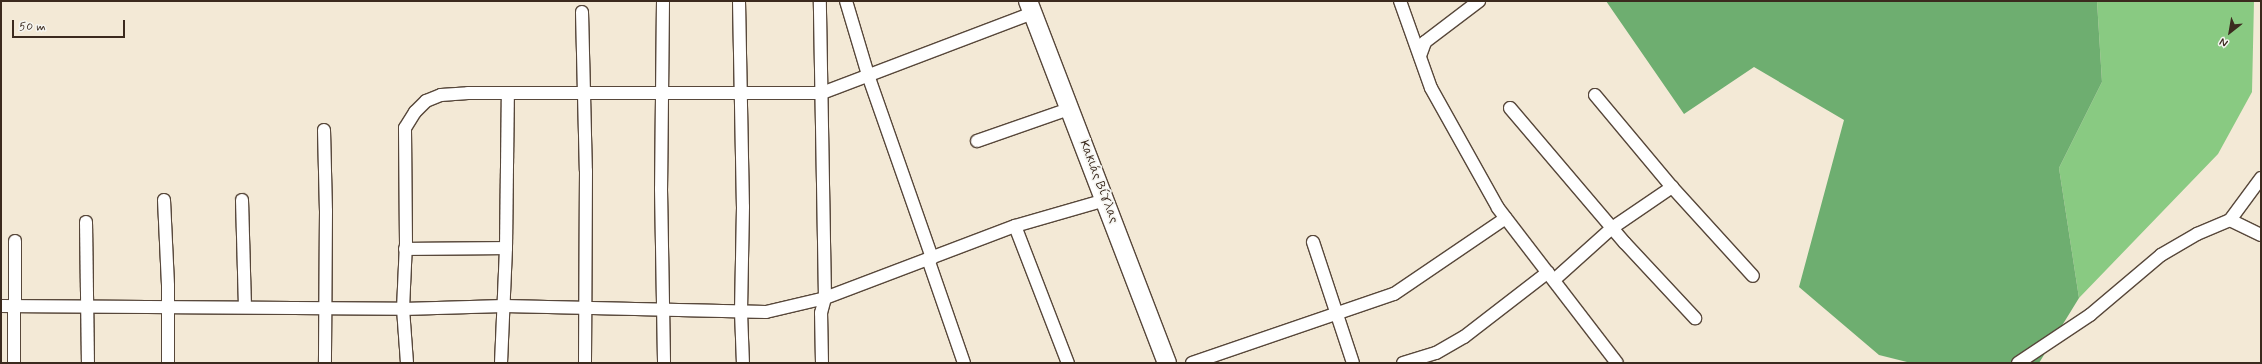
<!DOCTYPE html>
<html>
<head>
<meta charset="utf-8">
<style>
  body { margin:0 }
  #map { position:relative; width:2262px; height:364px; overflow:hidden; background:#f3e9d6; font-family:Mynerve,sans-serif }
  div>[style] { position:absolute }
  .green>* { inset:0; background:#89ca82 }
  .forest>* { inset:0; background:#6eae70 }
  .roads { filter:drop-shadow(1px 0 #57473a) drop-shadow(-1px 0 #57473a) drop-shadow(0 1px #57473a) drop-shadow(0 -1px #57473a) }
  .street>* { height:12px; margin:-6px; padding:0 6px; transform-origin:6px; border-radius:6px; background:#fff }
  .secondary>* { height:18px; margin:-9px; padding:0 9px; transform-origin:9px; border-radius:9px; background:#fff }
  span { translate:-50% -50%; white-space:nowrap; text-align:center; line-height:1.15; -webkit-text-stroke:3.5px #f6f6f2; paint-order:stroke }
  .street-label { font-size:13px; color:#3b2a1e }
  .frame { position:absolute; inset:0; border:2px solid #3b2a1e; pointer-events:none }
  .north { position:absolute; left:2210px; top:12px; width:40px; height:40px; -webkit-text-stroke:3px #f6f6f2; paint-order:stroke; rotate:211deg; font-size:11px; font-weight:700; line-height:16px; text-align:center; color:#3b2a1e }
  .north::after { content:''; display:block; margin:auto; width:14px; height:18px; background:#3b2a1e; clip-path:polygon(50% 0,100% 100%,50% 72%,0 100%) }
  .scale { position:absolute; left:12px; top:20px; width:113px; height:18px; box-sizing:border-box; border:2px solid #3b2a1e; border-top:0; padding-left:5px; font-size:12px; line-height:14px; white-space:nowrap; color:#3b2a1e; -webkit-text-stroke:3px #f6f6f2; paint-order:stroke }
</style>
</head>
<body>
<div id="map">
  <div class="green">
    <div style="clip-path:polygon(2097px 1px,2254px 1px,2252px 92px,2218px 154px,2079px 298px,2059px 168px,2102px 82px)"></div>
  </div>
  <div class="forest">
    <div style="clip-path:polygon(1606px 1px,2097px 1px,2102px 82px,2059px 168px,2079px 298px,2039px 363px,1911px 363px,1879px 355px,1799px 287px,1844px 120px,1754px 67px,1684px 114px)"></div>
  </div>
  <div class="roads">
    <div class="street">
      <div style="left:663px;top:1px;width:188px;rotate:90.6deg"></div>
      <div style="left:661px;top:189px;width:174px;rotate:89deg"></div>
      <div style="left:739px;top:1px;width:206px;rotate:88.9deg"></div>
      <div style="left:743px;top:207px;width:105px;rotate:91.1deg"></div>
      <div style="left:741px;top:312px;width:51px;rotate:87.8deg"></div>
      <div style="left:846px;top:1px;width:77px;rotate:73.4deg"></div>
      <div style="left:868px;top:75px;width:194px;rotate:70.7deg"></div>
      <div style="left:1400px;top:1px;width:92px;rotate:70.4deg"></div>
      <div style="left:1431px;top:88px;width:137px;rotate:60.8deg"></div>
      <div style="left:1498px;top:208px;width:195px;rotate:52.5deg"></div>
      <div style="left:582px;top:12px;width:159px;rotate:88.6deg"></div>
      <div style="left:586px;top:171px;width:192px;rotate:90.3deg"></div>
      <div style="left:1420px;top:56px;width:15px;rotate:-70deg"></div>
      <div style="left:1425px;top:42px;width:68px;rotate:-37.2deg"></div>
      <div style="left:1595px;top:95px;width:120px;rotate:50.1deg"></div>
      <div style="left:1672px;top:187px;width:120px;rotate:47.7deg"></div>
      <div style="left:1510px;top:108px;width:177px;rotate:49.6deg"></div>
      <div style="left:1625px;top:243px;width:103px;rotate:47deg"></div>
      <div style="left:324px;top:130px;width:81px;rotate:88.6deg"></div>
      <div style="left:326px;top:211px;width:152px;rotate:90.4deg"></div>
      <div style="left:977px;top:141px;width:97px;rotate:-19.2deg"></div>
      <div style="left:2261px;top:178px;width:52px;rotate:126.4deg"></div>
      <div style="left:2230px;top:220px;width:34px;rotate:26deg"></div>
      <div style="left:164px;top:200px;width:86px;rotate:87.3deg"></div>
      <div style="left:168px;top:286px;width:77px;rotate:90deg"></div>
      <div style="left:242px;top:200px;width:107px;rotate:88.4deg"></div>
      <div style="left:86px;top:222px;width:141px;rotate:89.2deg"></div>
      <div style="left:1015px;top:226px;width:147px;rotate:68.9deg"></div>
      <div style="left:1313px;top:242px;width:127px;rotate:71.7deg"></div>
      <div style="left:405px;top:249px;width:101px;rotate:-0.6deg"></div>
      <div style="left:928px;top:259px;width:110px;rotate:70.9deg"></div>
      <div style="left:1554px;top:280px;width:78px;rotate:-41.9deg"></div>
      <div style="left:1612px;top:228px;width:73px;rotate:-34.3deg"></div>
      <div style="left:1px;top:306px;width:402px;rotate:0.4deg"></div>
      <div style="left:403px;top:309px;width:101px;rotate:-1.7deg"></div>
      <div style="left:504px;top:306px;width:262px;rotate:1.3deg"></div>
      <div style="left:766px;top:312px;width:61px;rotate:-13.3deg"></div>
      <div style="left:825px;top:298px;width:297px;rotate:-91deg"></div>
      <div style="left:14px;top:363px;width:122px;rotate:-89.5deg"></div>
      <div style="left:407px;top:363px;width:54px;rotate:-94.2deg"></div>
      <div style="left:403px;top:309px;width:65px;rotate:-87.4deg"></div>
      <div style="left:406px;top:244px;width:116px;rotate:-90.5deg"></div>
      <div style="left:405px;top:128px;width:19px;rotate:-58deg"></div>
      <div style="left:415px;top:112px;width:16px;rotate:-45deg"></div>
      <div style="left:426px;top:101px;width:16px;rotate:-22deg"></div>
      <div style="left:441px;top:95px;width:27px;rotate:-4deg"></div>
      <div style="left:468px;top:93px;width:354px"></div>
      <div style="left:822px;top:93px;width:226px;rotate:-20.8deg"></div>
      <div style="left:501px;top:363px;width:115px;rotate:-87.5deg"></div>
      <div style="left:506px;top:248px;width:155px;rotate:-89.3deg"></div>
      <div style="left:822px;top:363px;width:50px;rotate:-91.1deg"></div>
      <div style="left:821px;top:313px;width:16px;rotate:-75deg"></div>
      <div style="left:825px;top:298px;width:203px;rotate:-20.8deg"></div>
      <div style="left:1015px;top:226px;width:94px;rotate:-16.1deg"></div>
      <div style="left:1192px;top:363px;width:213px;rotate:-18.9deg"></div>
      <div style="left:1394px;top:294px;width:135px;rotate:-34.2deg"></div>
      <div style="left:1403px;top:363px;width:34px;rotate:-17deg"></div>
      <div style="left:1436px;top:353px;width:32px;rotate:-30deg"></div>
      <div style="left:1464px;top:337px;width:106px;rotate:-37.7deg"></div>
      <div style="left:2018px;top:363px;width:87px;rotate:-33.7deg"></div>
      <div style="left:2090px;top:315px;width:93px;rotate:-40.2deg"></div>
      <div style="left:2161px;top:255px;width:42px;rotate:-30.3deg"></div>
      <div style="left:2197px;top:234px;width:36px;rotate:-23deg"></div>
    </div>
    <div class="secondary">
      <div style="left:1028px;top:1px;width:388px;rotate:69deg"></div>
    </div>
  </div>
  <div class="street-label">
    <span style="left:1098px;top:182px;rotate:69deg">Κακιάς Βίγλας</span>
  </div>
  <div class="frame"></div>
  <div class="north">N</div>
  <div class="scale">50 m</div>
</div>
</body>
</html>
